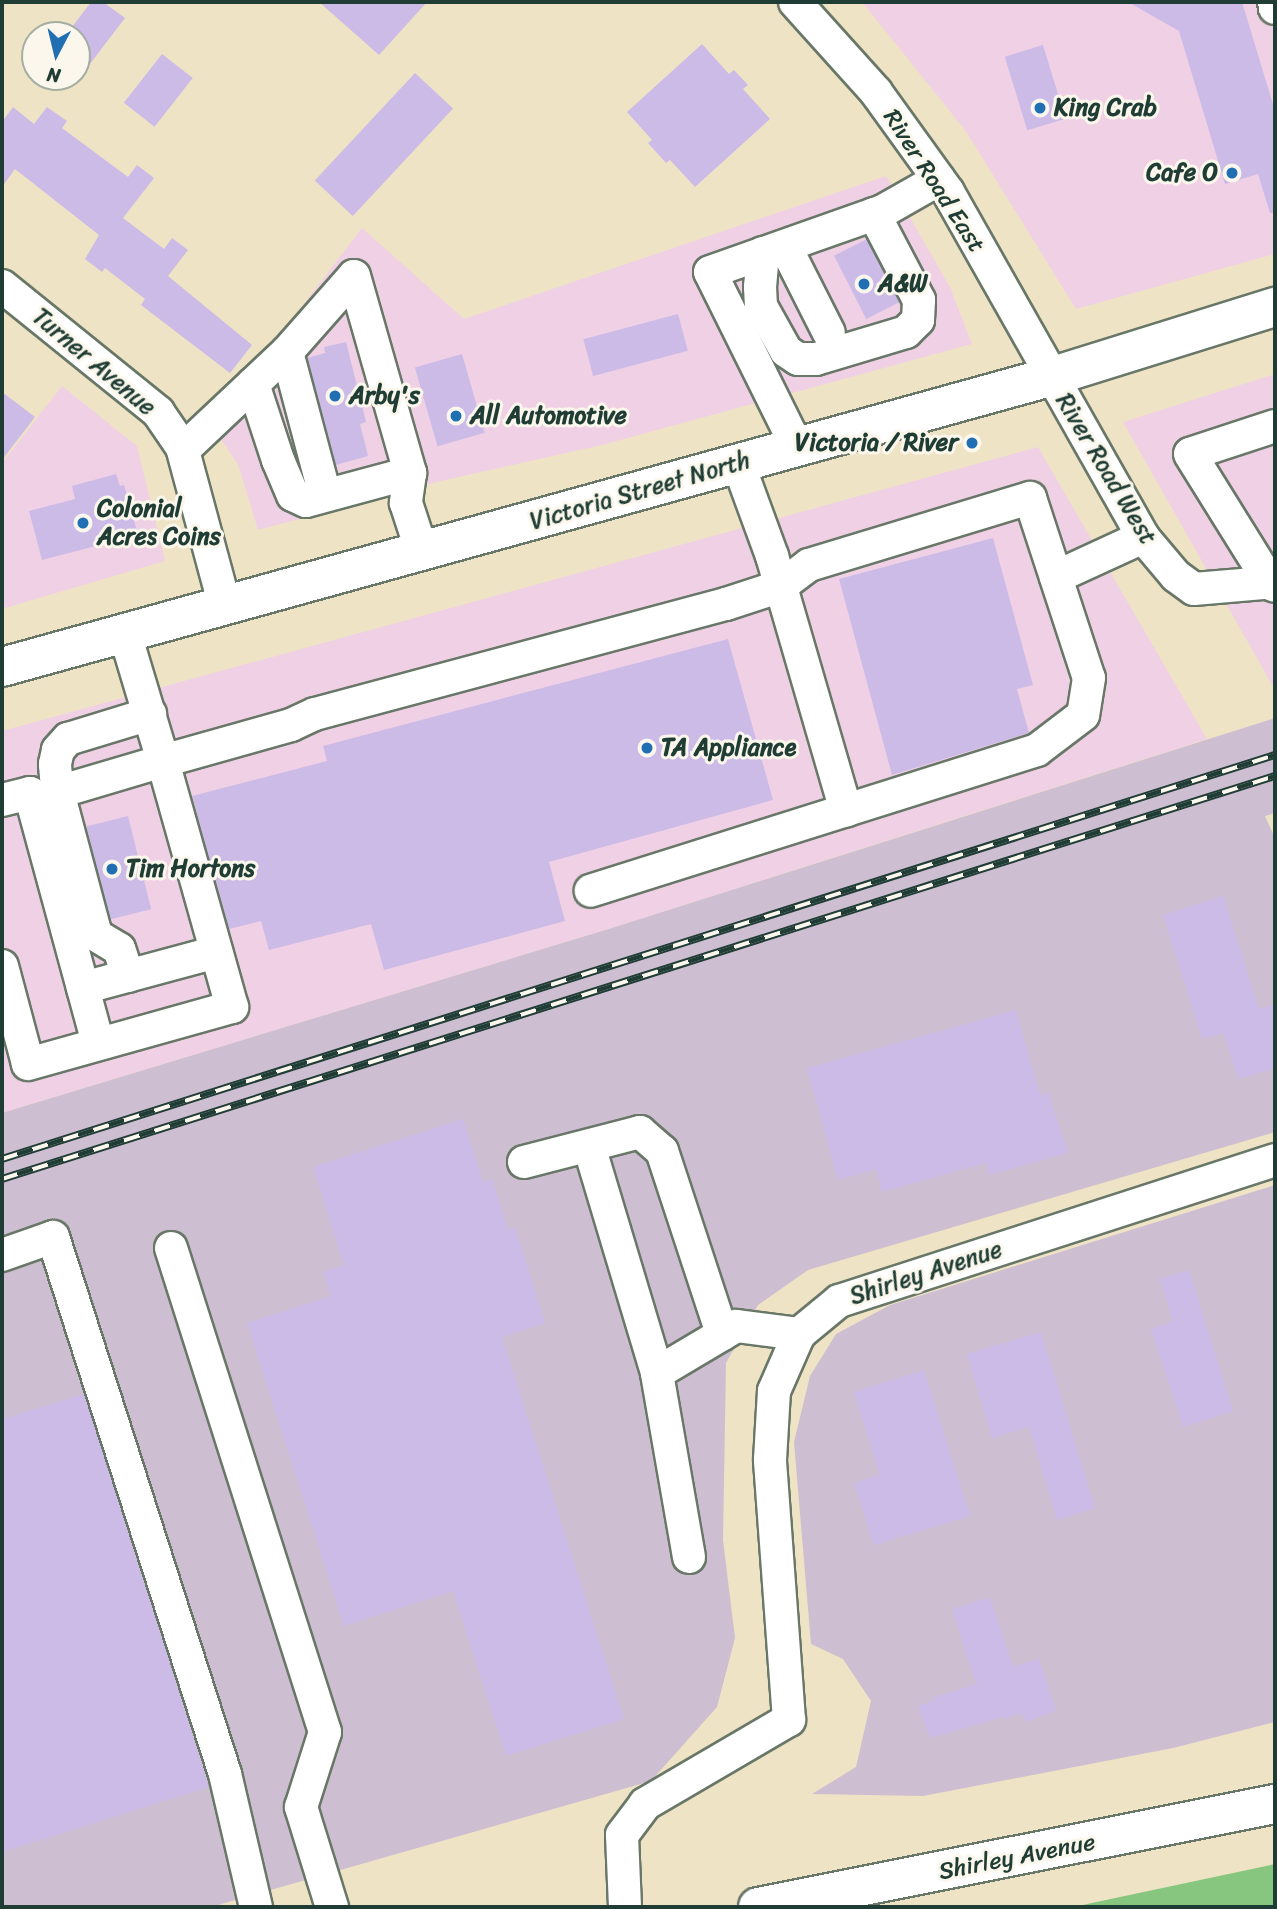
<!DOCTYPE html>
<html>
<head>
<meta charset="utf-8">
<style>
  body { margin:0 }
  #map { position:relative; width:1277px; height:1909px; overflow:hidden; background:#efe3c5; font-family:Sriracha,sans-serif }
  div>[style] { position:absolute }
  .built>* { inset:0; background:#f0d0e4 }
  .industrial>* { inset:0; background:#cebed1 }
  .green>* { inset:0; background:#87c67e }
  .building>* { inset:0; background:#ccbbe7; transform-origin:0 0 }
  .roads { filter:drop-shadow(2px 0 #687767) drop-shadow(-2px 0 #687767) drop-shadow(0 2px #687767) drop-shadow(0 -2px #687767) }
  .minor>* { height:32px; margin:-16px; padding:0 16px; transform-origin:16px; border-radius:16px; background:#fff }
  .major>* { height:38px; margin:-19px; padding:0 19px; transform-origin:19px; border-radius:19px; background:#fff }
  .rail>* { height:8px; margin-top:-4px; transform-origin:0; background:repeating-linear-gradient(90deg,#fbf7ec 0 16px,#1f3d34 0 32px); box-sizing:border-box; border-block:2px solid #1f3d34 }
  .dots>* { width:19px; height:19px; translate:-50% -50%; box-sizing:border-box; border:4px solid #fbf7ec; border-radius:50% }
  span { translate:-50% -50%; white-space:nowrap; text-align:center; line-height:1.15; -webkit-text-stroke:6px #fbf7ec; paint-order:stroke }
  .poi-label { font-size:24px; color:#1f3d34; font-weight:700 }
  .left { translate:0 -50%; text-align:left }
  .right { translate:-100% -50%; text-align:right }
  .street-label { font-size:24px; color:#1f3d34 }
  .frame { position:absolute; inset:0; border:4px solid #1f3d34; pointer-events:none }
  .north { position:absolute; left:21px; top:21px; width:70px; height:70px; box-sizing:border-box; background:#fbf7ec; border:2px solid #a3ada2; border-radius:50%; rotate:187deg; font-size:19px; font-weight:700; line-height:28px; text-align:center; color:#1f3d34 }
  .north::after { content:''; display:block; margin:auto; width:24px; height:32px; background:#1f6fb2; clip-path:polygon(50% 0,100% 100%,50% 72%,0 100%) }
</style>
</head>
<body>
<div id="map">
  <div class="built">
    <div style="clip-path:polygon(862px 2px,1275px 2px,1275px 254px,1076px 309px,965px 130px)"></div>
    <div style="clip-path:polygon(886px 176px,950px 287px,972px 344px,602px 445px,441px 481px,258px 530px,238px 464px,211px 425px,362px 228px,464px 319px)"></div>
    <div style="clip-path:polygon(1275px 374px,1275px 690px,1123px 422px)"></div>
    <div style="clip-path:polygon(62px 386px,137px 446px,165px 561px,5px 608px,2px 605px,2px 463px)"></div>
    <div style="clip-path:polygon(1038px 447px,1207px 739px,612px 928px,2px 1113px,2px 731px)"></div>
  </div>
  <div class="industrial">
    <div style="clip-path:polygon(1275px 718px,1275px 813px,1265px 816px,1275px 838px,1275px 1132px,808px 1270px,758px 1305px,726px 1363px,723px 1540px,735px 1638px,717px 1707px,651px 1781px,211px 1907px,2px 1907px,2px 1113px,612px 928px)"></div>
    <div style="clip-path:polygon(1275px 1185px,1275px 1722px,1173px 1748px,923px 1796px,812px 1794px,856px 1767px,871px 1701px,843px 1659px,811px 1644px,794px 1442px,810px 1376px,836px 1334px,890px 1305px)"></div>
  </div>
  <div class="green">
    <div style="clip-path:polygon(1275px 1864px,1275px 1907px,1073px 1907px)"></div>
  </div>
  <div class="building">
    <div style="clip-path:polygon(91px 2px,103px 2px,125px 18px,77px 81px,77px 35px,66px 35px)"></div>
    <div style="clip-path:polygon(319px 2px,427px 2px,379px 55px)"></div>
    <div style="clip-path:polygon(1128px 2px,1242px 2px,1275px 111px,1275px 213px,1270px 213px,1258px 174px,1225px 184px,1179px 31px)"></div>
    <div style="clip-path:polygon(702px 44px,729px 74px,734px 70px,748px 85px,743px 89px,770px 119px,695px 187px,670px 160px,666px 163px,648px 143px,652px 140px,627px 112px)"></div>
    <div style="left:1043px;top:45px;width:77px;height:40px;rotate:73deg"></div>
    <div style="left:162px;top:54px;width:39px;height:62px;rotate:38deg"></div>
    <div style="left:415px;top:73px;width:52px;height:147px;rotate:43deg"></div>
    <div style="clip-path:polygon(13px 107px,34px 124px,47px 107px,67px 121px,62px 128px,128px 177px,137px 165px,154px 178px,123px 218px,164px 249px,172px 238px,188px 250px,168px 276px,252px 345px,230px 373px,141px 305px,145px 299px,105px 268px,102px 272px,85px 259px,99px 235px,15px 169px,2px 187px,2px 122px)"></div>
    <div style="left:867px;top:239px;width:71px;height:37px;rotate:63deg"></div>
    <div style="left:678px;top:314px;width:38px;height:98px;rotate:75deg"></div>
    <div style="clip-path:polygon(346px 342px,366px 422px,360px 424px,368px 456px,336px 465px,307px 358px,325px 353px,324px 347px)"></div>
    <div style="left:462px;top:354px;width:82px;height:49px;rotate:74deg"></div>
    <div style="clip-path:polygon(2px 392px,35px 417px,2px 460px)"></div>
    <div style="clip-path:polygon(116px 474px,120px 486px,124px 485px,138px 535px,42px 560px,29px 511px,75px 499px,72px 486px)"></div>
    <div style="clip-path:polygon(993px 538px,1033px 685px,1017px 689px,1029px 733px,892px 775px,839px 579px)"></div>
    <div style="clip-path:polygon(728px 639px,773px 800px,549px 862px,565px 921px,384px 970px,371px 924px,269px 950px,261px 921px,229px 929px,192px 796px,327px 761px,323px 746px)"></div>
    <div style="left:128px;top:816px;width:96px;height:43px;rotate:76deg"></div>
    <div style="clip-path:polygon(1223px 896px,1259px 1009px,1275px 1004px,1275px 1068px,1238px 1079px,1224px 1033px,1202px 1039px,1163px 915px)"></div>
    <div style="clip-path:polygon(1016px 1010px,1040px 1095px,1048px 1093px,1068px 1153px,989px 1175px,986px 1163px,882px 1192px,876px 1169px,838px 1180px,807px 1068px)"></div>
    <div style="clip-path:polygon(463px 1119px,483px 1182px,492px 1179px,508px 1230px,515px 1227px,545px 1323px,502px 1337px,624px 1719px,506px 1756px,453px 1591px,344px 1626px,247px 1323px,331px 1296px,323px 1272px,344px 1265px,313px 1167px)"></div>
    <div style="clip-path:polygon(1189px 1270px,1233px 1411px,1183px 1427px,1151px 1329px,1173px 1321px,1160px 1279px)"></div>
    <div style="clip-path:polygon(1041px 1332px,1095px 1508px,1057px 1520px,1029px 1427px,992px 1438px,967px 1354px)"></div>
    <div style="clip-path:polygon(924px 1370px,970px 1516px,874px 1545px,854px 1483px,880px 1475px,854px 1392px)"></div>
    <div style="clip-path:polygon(84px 1394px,209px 1787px,2px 1852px,2px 1419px)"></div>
    <div style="clip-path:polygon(990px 1597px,1013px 1667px,1039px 1659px,1056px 1711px,1025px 1722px,1022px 1713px,1004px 1719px,1003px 1717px,930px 1738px,918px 1706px,933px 1701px,932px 1698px,976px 1684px,952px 1609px)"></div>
  </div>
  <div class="roads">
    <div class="minor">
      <div style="left:795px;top:2px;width:121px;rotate:48deg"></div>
      <div style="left:876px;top:92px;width:123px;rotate:54.2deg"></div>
      <div style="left:948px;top:192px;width:396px;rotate:60.5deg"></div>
      <div style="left:1143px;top:537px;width:51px;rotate:49.8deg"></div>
      <div style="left:1176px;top:576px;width:22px;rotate:36deg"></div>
      <div style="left:1194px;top:589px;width:81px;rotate:-4.9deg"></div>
      <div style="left:1274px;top:2px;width:6px;rotate:81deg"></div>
      <div style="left:785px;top:246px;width:97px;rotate:63.2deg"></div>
      <div style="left:763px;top:253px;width:34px;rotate:95deg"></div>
      <div style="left:760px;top:287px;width:19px;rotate:87deg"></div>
      <div style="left:761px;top:306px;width:51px;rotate:60.9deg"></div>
      <div style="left:786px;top:351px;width:14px;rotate:34deg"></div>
      <div style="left:798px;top:359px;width:18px"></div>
      <div style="left:816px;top:359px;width:94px;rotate:-16.7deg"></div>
      <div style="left:906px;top:332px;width:17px;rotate:-45deg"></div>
      <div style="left:918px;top:320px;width:20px;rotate:-87deg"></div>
      <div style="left:919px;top:300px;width:97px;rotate:-117.6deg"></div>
      <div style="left:2px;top:286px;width:201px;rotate:38.9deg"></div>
      <div style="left:158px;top:412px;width:42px;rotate:55.6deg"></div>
      <div style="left:182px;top:447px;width:165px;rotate:74.9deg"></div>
      <div style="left:287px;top:352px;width:148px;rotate:75.1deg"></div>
      <div style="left:253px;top:384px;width:80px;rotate:71.8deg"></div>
      <div style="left:278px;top:460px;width:38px;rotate:67deg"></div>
      <div style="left:293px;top:495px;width:14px;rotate:25deg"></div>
      <div style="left:306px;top:501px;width:108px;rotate:-15.1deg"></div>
      <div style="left:1275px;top:426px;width:89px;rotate:161.8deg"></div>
      <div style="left:1190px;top:454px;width:153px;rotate:58.1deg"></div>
      <div style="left:1271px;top:584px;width:4px;rotate:27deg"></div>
      <div style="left:797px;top:447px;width:195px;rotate:-116.4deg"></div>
      <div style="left:710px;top:272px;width:183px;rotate:-19.4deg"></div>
      <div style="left:883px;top:211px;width:64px;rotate:-29.7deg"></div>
      <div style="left:183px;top:450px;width:143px;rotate:-43.3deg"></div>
      <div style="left:287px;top:352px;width:101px;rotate:-48.6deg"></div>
      <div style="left:354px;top:276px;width:205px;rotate:74.1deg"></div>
      <div style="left:410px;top:473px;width:30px;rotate:98deg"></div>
      <div style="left:406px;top:503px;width:52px;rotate:71.9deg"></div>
      <div style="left:738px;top:463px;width:99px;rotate:69.9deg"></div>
      <div style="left:772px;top:556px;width:265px;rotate:73.8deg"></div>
      <div style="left:1056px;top:577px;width:96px;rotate:-24.7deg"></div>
      <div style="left:125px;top:634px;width:133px;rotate:73.3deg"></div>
      <div style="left:163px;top:761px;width:133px;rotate:-15.7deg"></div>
      <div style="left:291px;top:725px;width:26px;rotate:-25deg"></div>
      <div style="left:315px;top:714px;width:425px;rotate:-15deg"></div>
      <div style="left:726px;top:604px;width:58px;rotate:-18.1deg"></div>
      <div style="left:781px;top:586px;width:35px;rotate:-37deg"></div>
      <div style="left:809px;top:565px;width:231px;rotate:-16.9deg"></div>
      <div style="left:1030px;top:498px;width:189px;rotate:71.9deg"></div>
      <div style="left:1089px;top:678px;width:37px;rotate:99deg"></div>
      <div style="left:1083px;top:715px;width:58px;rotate:142.7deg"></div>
      <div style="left:1037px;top:750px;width:468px;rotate:162.5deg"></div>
      <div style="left:2px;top:800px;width:29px;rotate:-14deg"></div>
      <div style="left:30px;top:793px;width:260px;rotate:74.8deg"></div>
      <div style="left:2px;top:966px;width:101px;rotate:75.1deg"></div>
      <div style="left:28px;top:1064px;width:212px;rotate:-15.6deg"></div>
      <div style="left:232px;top:1007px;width:255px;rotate:-105.7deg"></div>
      <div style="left:163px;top:761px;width:92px;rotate:163.5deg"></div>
      <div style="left:128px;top:976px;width:28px;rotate:-108deg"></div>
      <div style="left:119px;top:949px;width:27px;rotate:-149deg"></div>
      <div style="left:96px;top:935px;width:152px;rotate:-104.9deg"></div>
      <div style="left:57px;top:788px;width:24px;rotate:-95deg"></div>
      <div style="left:55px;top:764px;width:14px;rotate:-78deg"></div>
      <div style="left:58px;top:750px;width:15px;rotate:-48deg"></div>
      <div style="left:68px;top:739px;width:86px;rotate:-17deg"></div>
      <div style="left:83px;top:988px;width:138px;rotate:-15.1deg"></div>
      <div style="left:589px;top:1146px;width:237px;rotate:73.3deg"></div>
      <div style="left:524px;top:1162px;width:120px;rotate:-14.5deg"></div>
      <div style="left:640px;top:1132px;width:29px;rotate:41deg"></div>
      <div style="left:662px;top:1151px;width:193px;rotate:71.8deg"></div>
      <div style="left:171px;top:1248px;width:508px;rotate:72.35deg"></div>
      <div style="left:325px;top:1732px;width:79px;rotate:107.7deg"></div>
      <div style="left:301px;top:1807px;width:105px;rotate:72.8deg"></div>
      <div style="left:2px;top:1255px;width:54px;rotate:-19.4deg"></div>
      <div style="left:53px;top:1237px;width:564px;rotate:72.24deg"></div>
      <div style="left:225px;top:1774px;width:137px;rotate:76.9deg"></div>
      <div style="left:689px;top:1557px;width:187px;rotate:-99.9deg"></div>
      <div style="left:657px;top:1373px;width:92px;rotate:-30.7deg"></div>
      <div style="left:736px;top:1326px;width:64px;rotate:7.2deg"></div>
      <div style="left:625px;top:1907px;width:72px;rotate:-92.4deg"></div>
      <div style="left:622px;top:1835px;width:39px;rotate:-53deg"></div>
      <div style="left:645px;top:1804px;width:167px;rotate:-30.3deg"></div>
      <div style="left:789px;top:1720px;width:261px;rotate:-94.2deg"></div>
      <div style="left:770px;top:1460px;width:69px;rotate:-86.7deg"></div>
      <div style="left:774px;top:1391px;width:62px;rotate:-66.3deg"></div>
      <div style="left:799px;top:1334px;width:52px;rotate:-39.5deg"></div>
      <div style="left:839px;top:1301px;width:458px;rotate:-17.9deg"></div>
    </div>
    <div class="major">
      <div style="left:2px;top:667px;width:1087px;rotate:-15.47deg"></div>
      <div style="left:1050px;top:377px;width:236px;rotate:-17.3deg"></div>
      <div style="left:758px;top:1907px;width:527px;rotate:-11.27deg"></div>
    </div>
  </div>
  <div class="rail">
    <div style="left:2px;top:1159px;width:1336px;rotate:-17.61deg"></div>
    <div style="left:2px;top:1179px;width:1335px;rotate:-17.57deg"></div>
  </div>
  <div class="dots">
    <div style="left:1040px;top:108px;background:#1f6fb2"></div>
    <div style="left:1232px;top:173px;background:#1f6fb2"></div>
    <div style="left:864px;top:284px;background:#1f6fb2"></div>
    <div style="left:335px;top:396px;background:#1f6fb2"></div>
    <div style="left:456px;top:416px;background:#1f6fb2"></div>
    <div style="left:972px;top:443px;background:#1f6fb2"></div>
    <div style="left:83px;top:523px;background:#1f6fb2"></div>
    <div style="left:647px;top:748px;background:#1f6fb2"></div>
    <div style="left:112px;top:869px;background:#1f6fb2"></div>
  </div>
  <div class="poi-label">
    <span class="left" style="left:1054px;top:108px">King Crab</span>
    <span class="right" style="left:1218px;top:173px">Cafe O</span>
    <span class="left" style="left:878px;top:284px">A&amp;W</span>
    <span class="left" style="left:349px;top:396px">Arby's</span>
    <span class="left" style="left:470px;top:416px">All Automotive</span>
    <span class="right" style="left:958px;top:443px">Victoria / River</span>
    <span class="left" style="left:97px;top:523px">Colonial<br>Acres Coins</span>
    <span class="left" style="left:661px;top:748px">TA Appliance</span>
    <span class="left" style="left:126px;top:869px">Tim Hortons</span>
  </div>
  <div class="street-label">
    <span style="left:934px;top:181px;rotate:57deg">River Road East</span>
    <span style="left:94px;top:362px;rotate:40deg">Turner Avenue</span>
    <span style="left:1106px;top:469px;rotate:59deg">River Road West</span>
    <span style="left:640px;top:491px;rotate:-16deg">Victoria Street North</span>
    <span style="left:926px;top:1273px;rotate:-18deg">Shirley Avenue</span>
    <span style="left:1017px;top:1857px;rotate:-11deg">Shirley Avenue</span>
  </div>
  <div class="frame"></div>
  <div class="north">N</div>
</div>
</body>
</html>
